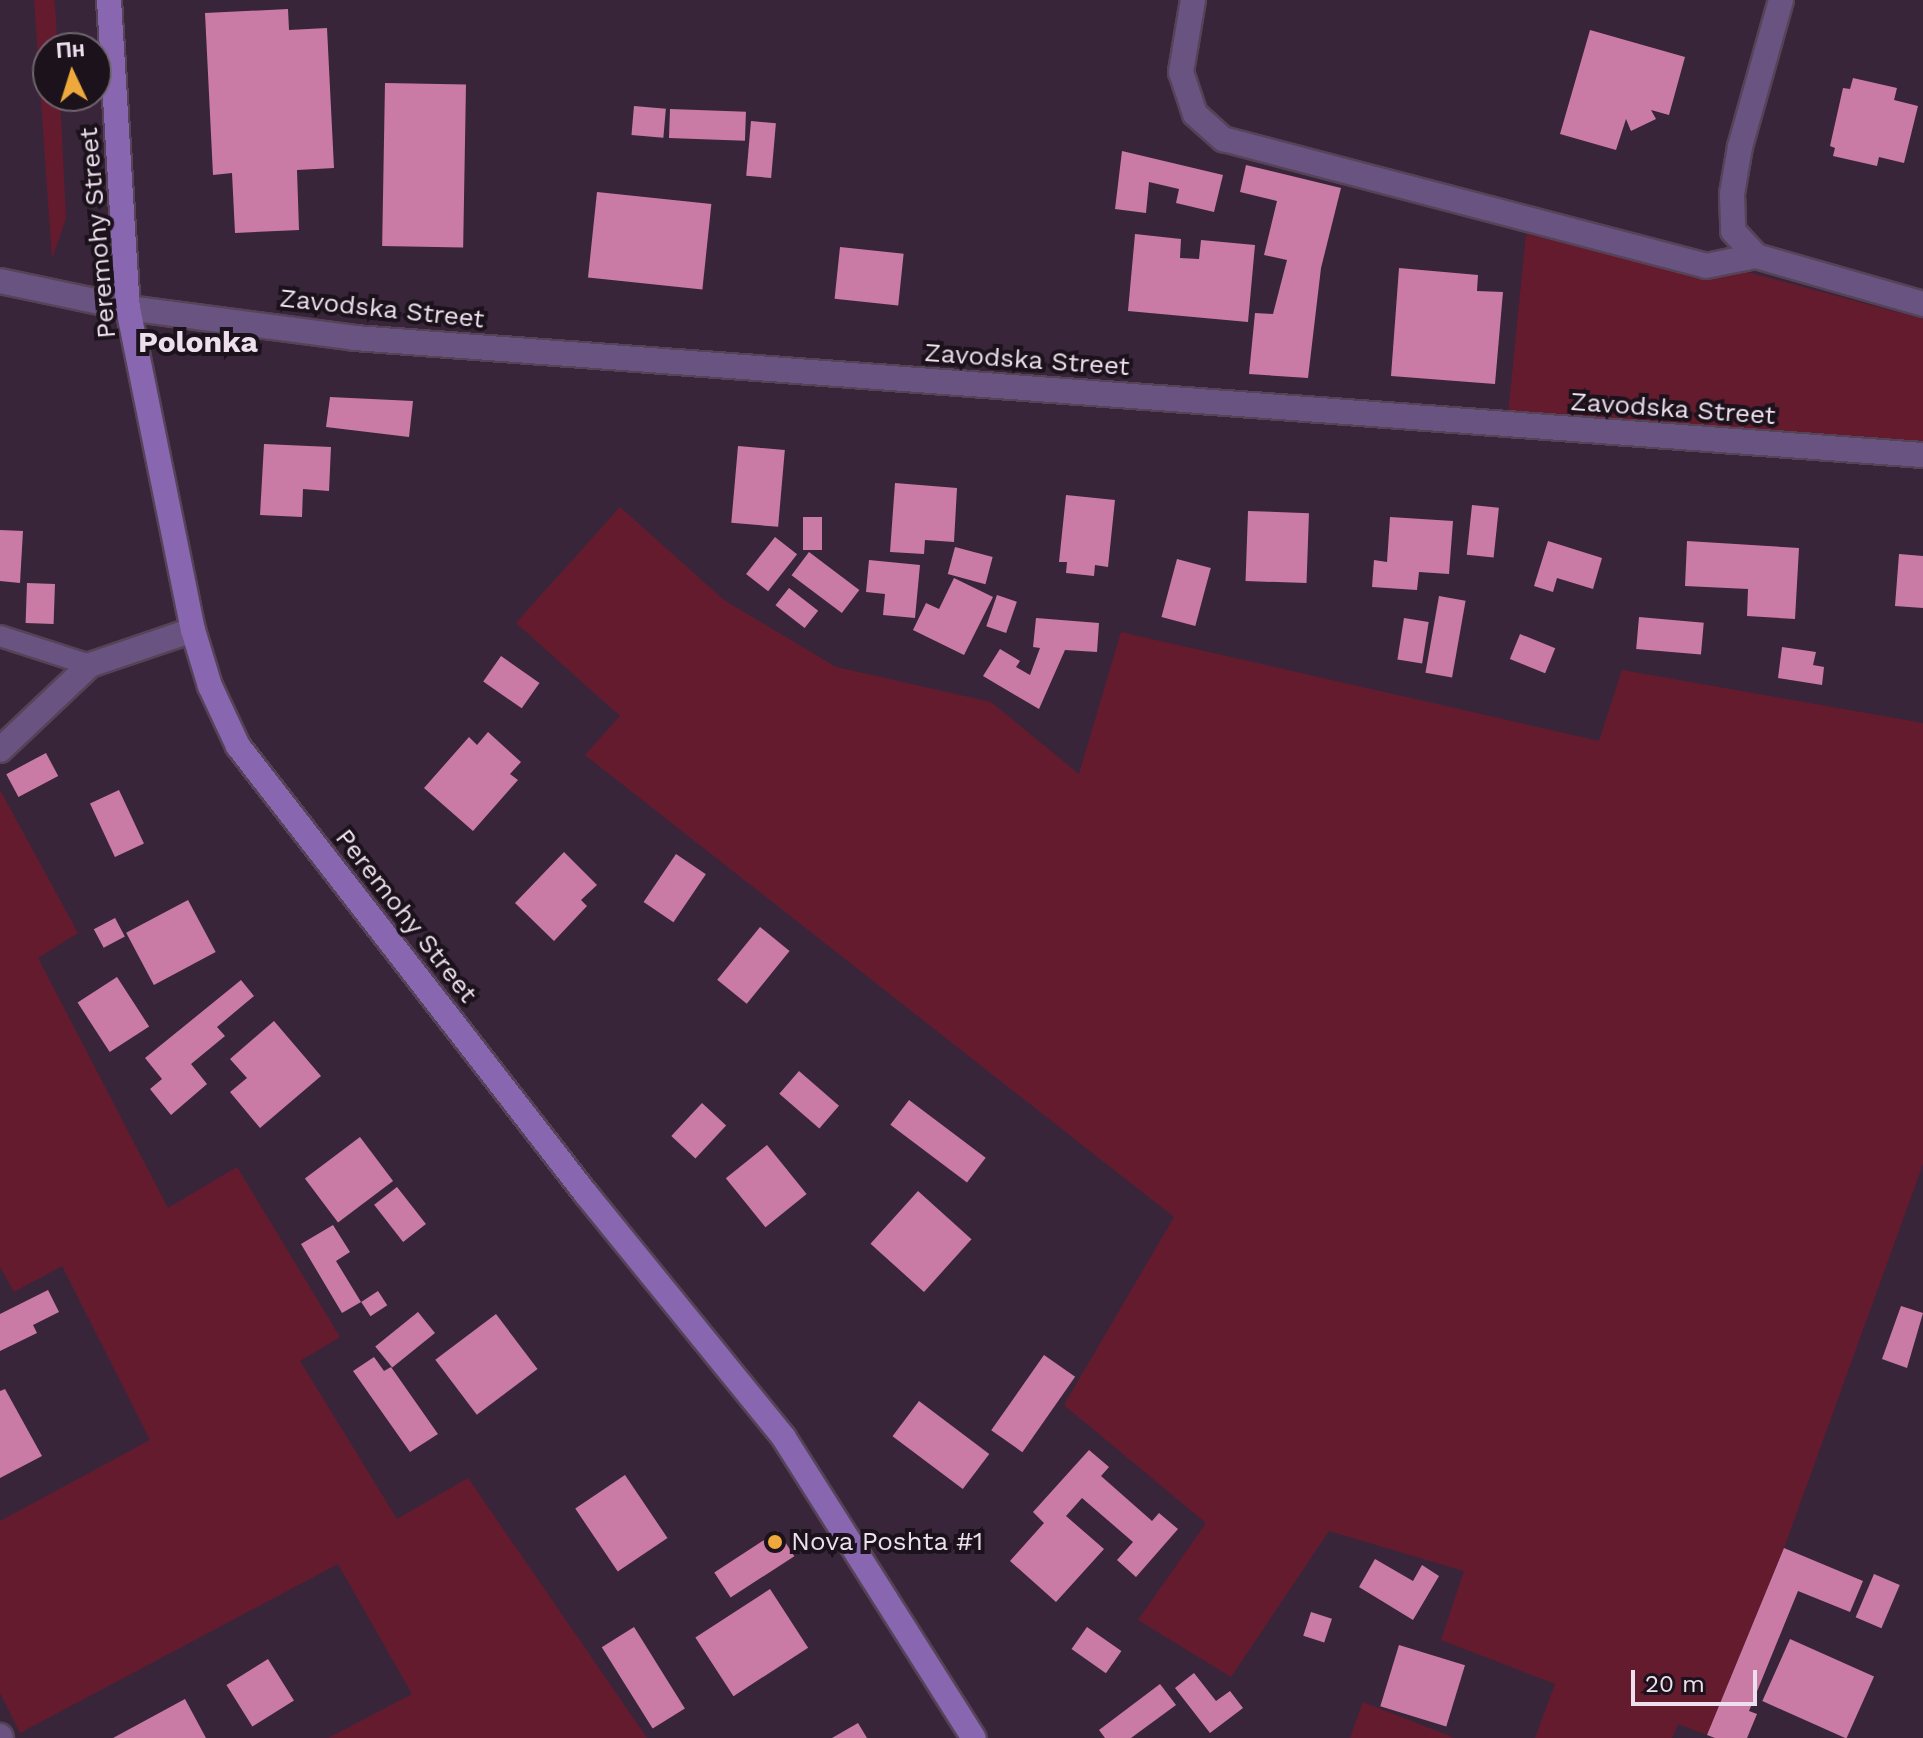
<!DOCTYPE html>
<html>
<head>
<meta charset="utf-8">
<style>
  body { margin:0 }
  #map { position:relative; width:1923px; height:1738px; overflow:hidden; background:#39253a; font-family:"Work Sans",sans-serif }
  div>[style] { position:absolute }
  .green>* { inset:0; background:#641b2e }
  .building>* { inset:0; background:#ca7ba5; transform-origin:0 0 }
  .roads { filter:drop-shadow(2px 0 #564357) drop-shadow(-2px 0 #564357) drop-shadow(0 2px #564357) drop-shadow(0 -2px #564357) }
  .lane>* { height:20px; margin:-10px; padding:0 10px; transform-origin:10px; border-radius:10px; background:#685381 }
  .street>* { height:24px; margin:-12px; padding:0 12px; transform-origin:12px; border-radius:12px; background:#685381 }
  .secondary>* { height:24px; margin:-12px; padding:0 12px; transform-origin:12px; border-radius:12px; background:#8866b0 }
  .dots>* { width:22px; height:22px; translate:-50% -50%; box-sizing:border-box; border:4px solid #1b121b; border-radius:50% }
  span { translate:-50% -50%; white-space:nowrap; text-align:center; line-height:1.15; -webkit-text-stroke:8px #1b121b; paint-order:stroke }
  .street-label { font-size:26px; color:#eddfed }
  .poi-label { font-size:26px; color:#eddfed }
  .left { translate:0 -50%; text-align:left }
  .quarter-label { font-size:30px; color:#eddfed; font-weight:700 }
  .north { position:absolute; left:32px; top:32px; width:80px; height:80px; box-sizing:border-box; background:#1b121b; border:2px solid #6f646f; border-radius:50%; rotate:356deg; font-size:22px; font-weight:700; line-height:32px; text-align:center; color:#eddfed }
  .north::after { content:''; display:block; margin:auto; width:28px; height:36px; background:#eea83c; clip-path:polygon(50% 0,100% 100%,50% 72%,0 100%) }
  .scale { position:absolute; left:1631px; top:1670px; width:126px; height:36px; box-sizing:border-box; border:4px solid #eddfed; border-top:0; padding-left:10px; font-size:24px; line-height:28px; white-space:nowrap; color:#eddfed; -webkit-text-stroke:6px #1b121b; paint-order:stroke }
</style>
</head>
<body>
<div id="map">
  <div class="green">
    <div style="clip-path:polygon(34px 0,54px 0,56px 17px,57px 48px,48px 48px,48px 96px,60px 96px,66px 218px,52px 259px)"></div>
    <div style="clip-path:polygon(1526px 234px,1706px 277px,1747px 272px,1923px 319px,1923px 443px,1508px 414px)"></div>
    <div style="clip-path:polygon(620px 507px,724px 600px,836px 667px,991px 702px,1079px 774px,1121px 632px,1599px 741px,1622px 670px,1923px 723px,1923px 1164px,1784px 1548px,1707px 1735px,1678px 1724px,1672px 1738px,1535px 1738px,1555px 1684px,1441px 1640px,1464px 1571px,1329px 1531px,1231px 1677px,1138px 1620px,1206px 1523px,1064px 1405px,1174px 1217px,585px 755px,620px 716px,516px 623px)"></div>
    <div style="clip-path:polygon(0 790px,78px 933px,38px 958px,168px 1208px,237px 1167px,340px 1337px,300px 1361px,397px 1519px,468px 1478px,647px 1738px,328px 1738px,412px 1694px,338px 1564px,20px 1733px,0 1693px,0 1521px,150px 1440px,62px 1266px,14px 1292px,0 1267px)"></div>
    <div style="clip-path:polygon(1363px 1702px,1455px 1738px,1350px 1738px)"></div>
  </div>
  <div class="building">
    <div style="clip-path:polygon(288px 9px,289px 30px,327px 28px,334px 168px,297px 170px,299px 230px,235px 233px,232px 173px,213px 175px,205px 13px)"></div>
    <div style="clip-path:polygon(1590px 30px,1685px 57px,1669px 115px,1651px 110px,1656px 119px,1631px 131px,1626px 119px,1616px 150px,1560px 134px)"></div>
    <div style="clip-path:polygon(1853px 78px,1897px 88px,1894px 100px,1918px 106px,1904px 163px,1879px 157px,1877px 166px,1833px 156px,1835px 148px,1830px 146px,1843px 88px,1850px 89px)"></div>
    <div style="left:385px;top:83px;width:81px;height:163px;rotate:1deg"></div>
    <div style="left:634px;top:106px;width:32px;height:29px;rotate:5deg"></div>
    <div style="left:670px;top:109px;width:76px;height:29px;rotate:2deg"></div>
    <div style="left:751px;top:121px;width:25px;height:55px;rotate:5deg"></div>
    <div style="clip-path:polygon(1122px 151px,1223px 175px,1214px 212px,1176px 203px,1179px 189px,1149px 182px,1146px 213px,1115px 209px)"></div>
    <div style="clip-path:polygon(1246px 165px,1341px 188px,1321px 268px,1308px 378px,1249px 374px,1255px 313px,1273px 314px,1287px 260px,1264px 255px,1277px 201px,1240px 192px)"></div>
    <div style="left:597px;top:192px;width:115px;height:86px;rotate:6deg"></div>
    <div style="clip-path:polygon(1135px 234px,1181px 239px,1180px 258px,1199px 259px,1201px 240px,1255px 245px,1248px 322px,1128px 311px)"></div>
    <div style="left:840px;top:247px;width:64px;height:52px;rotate:6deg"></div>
    <div style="clip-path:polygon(1399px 268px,1478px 275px,1477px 291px,1503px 292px,1495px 384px,1391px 376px)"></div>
    <div style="clip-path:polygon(330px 397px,413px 401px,409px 437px,326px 427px)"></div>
    <div style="clip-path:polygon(264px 444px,331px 447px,329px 491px,303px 489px,302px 517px,260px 515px)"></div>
    <div style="left:738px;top:446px;width:47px;height:77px;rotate:5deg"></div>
    <div style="clip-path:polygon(895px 483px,957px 488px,954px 542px,925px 540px,924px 554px,890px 552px)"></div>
    <div style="clip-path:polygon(1066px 495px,1115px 500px,1108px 567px,1095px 565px,1094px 576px,1066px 573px,1067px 562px,1059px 562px)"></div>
    <div style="left:1472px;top:505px;width:27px;height:50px;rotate:6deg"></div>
    <div style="left:1248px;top:511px;width:61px;height:70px;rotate:2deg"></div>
    <div style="left:803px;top:517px;width:19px;height:33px"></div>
    <div style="clip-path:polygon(1390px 517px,1453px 521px,1449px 574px,1419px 572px,1417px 590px,1372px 587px,1374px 560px,1387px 562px)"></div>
    <div style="clip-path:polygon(0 530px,23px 531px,20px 583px,0 581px)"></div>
    <div style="left:775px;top:537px;width:28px;height:47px;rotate:38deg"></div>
    <div style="clip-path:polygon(1548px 541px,1602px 558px,1593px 589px,1557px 578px,1553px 592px,1534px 586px)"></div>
    <div style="clip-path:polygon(1687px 541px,1799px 548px,1795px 619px,1747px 616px,1748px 589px,1685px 586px)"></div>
    <div style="left:955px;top:547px;width:39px;height:28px;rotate:15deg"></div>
    <div style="left:809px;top:552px;width:63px;height:29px;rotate:37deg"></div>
    <div style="clip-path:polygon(1899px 554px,1923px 556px,1923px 608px,1895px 606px)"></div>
    <div style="left:1177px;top:559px;width:35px;height:60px;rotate:15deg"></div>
    <div style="clip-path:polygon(869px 560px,920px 565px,915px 618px,883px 615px,885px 594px,866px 592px)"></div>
    <div style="clip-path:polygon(954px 578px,993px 597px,964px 655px,913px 630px,926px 603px,939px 609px)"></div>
    <div style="left:27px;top:583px;width:28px;height:40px;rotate:2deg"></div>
    <div style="left:789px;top:588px;width:37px;height:22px;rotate:38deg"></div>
    <div style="left:997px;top:595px;width:21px;height:33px;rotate:19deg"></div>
    <div style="left:1439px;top:596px;width:27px;height:78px;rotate:10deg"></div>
    <div style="left:1639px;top:617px;width:65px;height:32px;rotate:5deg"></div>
    <div style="clip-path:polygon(1036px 618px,1099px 623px,1097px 652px,1065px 650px,1039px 709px,983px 676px,1000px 649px,1020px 661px,1016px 667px,1030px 675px,1040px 648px,1033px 647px)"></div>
    <div style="left:1404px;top:618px;width:25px;height:42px;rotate:9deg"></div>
    <div style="left:1520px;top:634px;width:38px;height:27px;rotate:22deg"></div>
    <div style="clip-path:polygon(1782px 647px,1816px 652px,1813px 665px,1824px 667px,1822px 685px,1778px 678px)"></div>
    <div style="left:501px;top:656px;width:47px;height:31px;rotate:35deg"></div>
    <div style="clip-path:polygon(488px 732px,521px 762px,510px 774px,518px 780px,473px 831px,424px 788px,469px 737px,477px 745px)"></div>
    <div style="left:46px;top:753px;width:26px;height:45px;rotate:62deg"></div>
    <div style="left:119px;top:790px;width:59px;height:32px;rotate:65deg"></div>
    <div style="clip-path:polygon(564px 852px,597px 885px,581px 900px,587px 906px,554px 941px,515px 903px)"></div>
    <div style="left:676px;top:854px;width:36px;height:58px;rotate:34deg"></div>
    <div style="left:188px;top:900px;width:59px;height:70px;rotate:62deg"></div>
    <div style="left:115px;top:918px;width:21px;height:24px;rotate:62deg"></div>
    <div style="left:760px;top:927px;width:38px;height:68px;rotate:39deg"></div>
    <div style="left:117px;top:977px;width:59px;height:47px;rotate:57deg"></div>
    <div style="clip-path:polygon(241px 980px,254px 996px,217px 1027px,225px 1036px,191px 1064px,207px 1084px,171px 1115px,150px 1089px,162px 1079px,145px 1058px)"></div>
    <div style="clip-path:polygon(274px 1021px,321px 1076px,260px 1128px,230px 1092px,247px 1078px,230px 1059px)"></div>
    <div style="left:799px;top:1071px;width:53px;height:30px;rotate:41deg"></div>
    <div style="left:909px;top:1100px;width:96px;height:31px;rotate:37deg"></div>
    <div style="left:702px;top:1103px;width:33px;height:45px;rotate:43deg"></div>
    <div style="left:360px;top:1137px;width:55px;height:69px;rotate:53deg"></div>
    <div style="left:767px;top:1145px;width:63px;height:53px;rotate:51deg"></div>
    <div style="left:397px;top:1187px;width:47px;height:29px;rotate:52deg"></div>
    <div style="left:918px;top:1191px;width:72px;height:71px;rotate:42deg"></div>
    <div style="clip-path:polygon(333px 1225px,350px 1252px,336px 1261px,361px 1302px,342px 1313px,301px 1244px)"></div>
    <div style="clip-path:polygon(48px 1290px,59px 1312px,33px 1325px,37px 1333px,0 1351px,0 1314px)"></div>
    <div style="left:378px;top:1291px;width:17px;height:20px;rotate:57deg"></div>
    <div style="clip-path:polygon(1901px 1306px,1923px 1313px,1907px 1368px,1882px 1359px)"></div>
    <div style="left:418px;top:1312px;width:27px;height:55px;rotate:51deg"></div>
    <div style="left:496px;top:1314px;width:69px;height:76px;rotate:53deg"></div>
    <div style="left:1044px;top:1355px;width:38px;height:92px;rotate:35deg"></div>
    <div style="clip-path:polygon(374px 1357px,384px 1371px,391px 1367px,438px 1434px,410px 1452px,353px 1371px)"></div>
    <div style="clip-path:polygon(5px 1389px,42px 1456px,0 1478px,0 1391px)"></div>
    <div style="left:919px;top:1401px;width:88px;height:44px;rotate:37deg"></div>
    <div style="clip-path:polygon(1089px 1450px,1109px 1467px,1101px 1476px,1152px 1521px,1159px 1513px,1178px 1529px,1136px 1577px,1117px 1560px,1133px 1542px,1082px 1498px,1066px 1516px,1104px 1549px,1056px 1602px,1010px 1561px,1044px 1523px,1033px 1512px)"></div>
    <div style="left:625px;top:1475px;width:76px;height:60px;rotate:56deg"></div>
    <div style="left:778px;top:1531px;width:30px;height:76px;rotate:57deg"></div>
    <div style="clip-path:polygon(1784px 1548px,1863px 1581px,1850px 1612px,1798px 1591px,1749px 1711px,1757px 1714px,1747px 1738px,1715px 1738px,1707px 1735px)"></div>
    <div style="clip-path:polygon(1375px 1559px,1413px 1581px,1422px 1565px,1439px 1576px,1413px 1620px,1359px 1587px)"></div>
    <div style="left:1874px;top:1574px;width:28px;height:47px;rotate:23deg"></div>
    <div style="left:770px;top:1589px;width:70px;height:89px;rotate:57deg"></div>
    <div style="left:1311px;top:1612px;width:22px;height:25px;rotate:18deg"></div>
    <div style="left:634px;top:1627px;width:96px;height:38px;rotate:58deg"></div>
    <div style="left:1087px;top:1627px;width:42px;height:27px;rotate:35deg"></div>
    <div style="left:1790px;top:1639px;width:92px;height:68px;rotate:24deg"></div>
    <div style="left:1399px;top:1645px;width:69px;height:64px;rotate:17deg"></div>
    <div style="left:268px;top:1659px;width:49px;height:49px;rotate:58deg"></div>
    <div style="clip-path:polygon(1194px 1673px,1216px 1701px,1230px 1691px,1243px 1708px,1210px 1733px,1175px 1688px)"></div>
    <div style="clip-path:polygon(1160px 1684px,1176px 1705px,1131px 1738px,1105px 1738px,1099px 1730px)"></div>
    <div style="clip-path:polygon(185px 1699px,206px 1738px,113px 1738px)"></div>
    <div style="clip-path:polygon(858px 1723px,867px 1738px,832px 1738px)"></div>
  </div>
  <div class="roads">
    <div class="lane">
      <div style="left:0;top:636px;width:95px;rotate:17.9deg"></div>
    </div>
    <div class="street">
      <div style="left:1193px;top:0;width:73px;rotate:99.5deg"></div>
      <div style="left:1181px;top:72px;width:44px;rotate:71.6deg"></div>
      <div style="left:1195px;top:114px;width:38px;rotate:42deg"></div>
      <div style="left:1223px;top:139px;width:499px;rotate:14.7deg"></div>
      <div style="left:1706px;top:266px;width:51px;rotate:-11.3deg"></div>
      <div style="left:1781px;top:0;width:153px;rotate:105.6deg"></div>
      <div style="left:1740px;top:147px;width:48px;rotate:99.7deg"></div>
      <div style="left:1732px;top:194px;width:37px;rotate:88deg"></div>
      <div style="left:1733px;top:231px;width:34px;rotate:47deg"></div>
      <div style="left:1756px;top:256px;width:174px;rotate:16deg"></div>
      <div style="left:0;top:281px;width:131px;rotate:11.9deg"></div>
      <div style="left:128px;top:308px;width:229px;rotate:7.5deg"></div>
      <div style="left:355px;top:338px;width:1572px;rotate:4.27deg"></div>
      <div style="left:0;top:750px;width:124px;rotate:-43.4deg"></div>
      <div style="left:90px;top:665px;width:109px;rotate:-18.8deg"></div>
      <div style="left:0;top:1736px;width:2px;rotate:63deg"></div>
    </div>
    <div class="secondary">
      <div style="left:109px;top:0;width:309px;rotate:86.5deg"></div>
      <div style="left:128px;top:308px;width:328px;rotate:78.6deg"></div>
      <div style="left:193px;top:630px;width:59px;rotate:73.1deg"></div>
      <div style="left:210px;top:686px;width:66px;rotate:65deg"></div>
      <div style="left:238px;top:746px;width:567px;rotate:52.16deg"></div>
      <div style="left:586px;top:1194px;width:314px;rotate:50.9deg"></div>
      <div style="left:784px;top:1438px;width:355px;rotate:57.7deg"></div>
    </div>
  </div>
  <div class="dots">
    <div style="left:775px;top:1542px;background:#eea83c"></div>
  </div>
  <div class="street-label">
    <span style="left:98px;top:233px;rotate:-95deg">Peremohy Street</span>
    <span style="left:382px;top:309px;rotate:6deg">Zavodska Street</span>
    <span style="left:1027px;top:360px;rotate:4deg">Zavodska Street</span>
    <span style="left:1673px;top:409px;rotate:4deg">Zavodska Street</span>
    <span style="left:406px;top:916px;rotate:52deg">Peremohy Street</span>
  </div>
  <div class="poi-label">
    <span class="left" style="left:791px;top:1542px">Nova Poshta #1</span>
  </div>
  <div class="quarter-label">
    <span style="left:198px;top:342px">Polonka</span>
  </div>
  <div class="north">Пн</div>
  <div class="scale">20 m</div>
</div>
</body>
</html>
